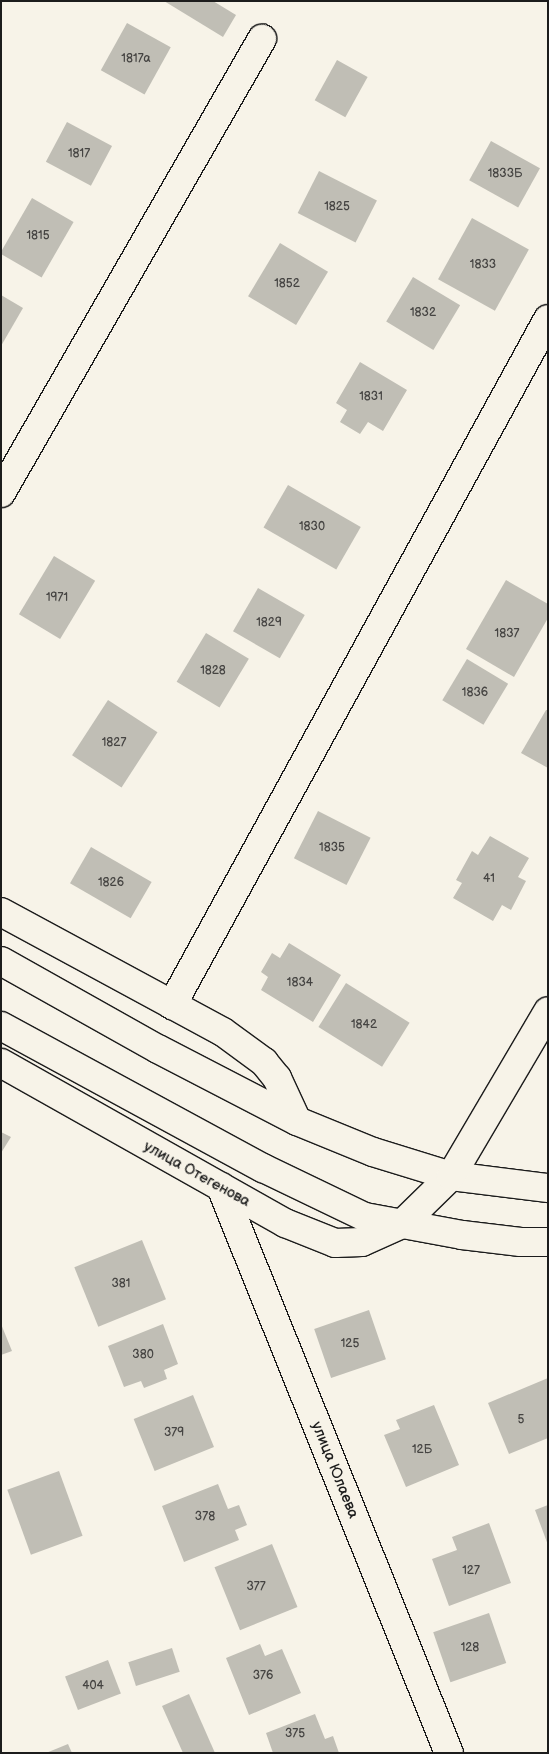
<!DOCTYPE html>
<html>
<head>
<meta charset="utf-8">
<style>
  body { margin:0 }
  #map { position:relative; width:549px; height:1754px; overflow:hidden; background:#f7f3e8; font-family:"Balsamiq Sans",sans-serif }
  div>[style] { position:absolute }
  .building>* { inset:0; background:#c0beb5; transform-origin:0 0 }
  .roads { filter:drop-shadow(1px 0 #1c1c1c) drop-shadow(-1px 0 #1c1c1c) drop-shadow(0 1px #1c1c1c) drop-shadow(0 -1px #1c1c1c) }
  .minor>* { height:28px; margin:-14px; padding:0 14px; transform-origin:14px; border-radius:14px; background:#f7f3e8 }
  span { translate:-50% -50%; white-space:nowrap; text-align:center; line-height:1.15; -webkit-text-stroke:4px #f7f3e8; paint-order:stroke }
  .number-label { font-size:12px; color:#454442 }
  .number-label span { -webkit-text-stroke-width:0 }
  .street-label { font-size:15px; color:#1c1c1c }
  .frame { position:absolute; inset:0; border:2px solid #1c1c1c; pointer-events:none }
</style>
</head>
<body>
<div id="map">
  <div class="building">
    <div style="clip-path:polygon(164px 1px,213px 1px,236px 15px,223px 37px)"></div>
    <div style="left:127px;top:23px;width:50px;height:54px;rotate:29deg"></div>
    <div style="left:337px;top:60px;width:35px;height:46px;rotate:29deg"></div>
    <div style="left:67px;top:122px;width:51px;height:45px;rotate:28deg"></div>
    <div style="left:491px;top:141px;width:56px;height:45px;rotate:29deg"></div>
    <div style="left:319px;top:171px;width:65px;height:47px;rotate:27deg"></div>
    <div style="left:32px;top:198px;width:48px;height:64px;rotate:30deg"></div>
    <div style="left:472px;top:218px;width:65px;height:70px;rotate:29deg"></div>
    <div style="left:280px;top:243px;width:56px;height:62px;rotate:31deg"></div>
    <div style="left:413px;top:277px;width:55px;height:52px;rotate:31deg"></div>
    <div style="clip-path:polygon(1px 295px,23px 308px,1px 346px)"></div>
    <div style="clip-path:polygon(360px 362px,407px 390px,383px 431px,368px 422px,360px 434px,340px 422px,347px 410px,336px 403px)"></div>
    <div style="left:288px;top:485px;width:84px;height:49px;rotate:30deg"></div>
    <div style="left:54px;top:556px;width:48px;height:68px;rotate:31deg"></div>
    <div style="clip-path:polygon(506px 580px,548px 604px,548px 618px,514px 677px,466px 649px)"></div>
    <div style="left:258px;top:588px;width:54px;height:50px;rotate:30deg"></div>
    <div style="left:206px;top:633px;width:50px;height:57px;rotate:31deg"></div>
    <div style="left:467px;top:659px;width:48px;height:48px;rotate:31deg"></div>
    <div style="left:108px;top:700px;width:59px;height:66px;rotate:33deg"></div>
    <div style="clip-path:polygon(546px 710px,548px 710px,548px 768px,521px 753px)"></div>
    <div style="left:318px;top:811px;width:59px;height:53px;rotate:27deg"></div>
    <div style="clip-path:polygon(490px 836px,529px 858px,518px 877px,526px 881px,511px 910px,502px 905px,493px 921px,453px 898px,462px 883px,456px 880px,472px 851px,478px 855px)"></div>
    <div style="left:91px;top:847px;width:70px;height:42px;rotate:30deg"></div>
    <div style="clip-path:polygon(289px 943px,341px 975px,313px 1022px,261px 990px,268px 977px,261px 972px,272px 953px,280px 958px)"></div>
    <div style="left:346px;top:983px;width:75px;height:52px;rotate:32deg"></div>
    <div style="clip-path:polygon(1px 1132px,11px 1137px,1px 1153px)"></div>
    <div style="left:142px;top:1240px;width:64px;height:73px;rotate:68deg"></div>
    <div style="left:369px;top:1310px;width:52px;height:58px;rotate:71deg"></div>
    <div style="clip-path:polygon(1px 1324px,12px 1351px,1px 1355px)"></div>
    <div style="clip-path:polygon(163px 1324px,178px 1364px,164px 1370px,167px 1379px,144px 1388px,141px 1381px,124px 1387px,108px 1346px)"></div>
    <div style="clip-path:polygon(548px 1378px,548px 1438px,509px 1454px,488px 1403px)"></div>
    <div style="left:193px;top:1395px;width:56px;height:64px;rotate:68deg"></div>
    <div style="clip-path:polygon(434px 1405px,459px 1465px,406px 1487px,384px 1435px,400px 1429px,396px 1420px)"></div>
    <div style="left:59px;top:1471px;width:69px;height:55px;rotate:70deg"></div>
    <div style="clip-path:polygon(218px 1484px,228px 1509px,239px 1505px,247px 1525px,235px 1530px,239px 1540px,184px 1562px,162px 1506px)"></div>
    <div style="clip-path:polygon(548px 1505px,548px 1545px,535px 1510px)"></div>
    <div style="clip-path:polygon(489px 1523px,511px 1583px,449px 1606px,432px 1559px,457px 1550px,452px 1537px)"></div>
    <div style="left:272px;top:1544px;width:68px;height:62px;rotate:68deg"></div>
    <div style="left:489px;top:1613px;width:53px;height:59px;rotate:71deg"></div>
    <div style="clip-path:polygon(260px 1644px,265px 1656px,282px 1649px,301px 1693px,249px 1715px,226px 1658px)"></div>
    <div style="left:172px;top:1648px;width:25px;height:46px;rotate:72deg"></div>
    <div style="left:108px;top:1660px;width:36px;height:46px;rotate:69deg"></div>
    <div style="clip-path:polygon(189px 1694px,215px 1753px,183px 1753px,162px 1706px)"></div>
    <div style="clip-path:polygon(315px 1714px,325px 1739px,333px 1736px,339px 1753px,273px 1753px,266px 1733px)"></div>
    <div style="clip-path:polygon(68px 1744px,72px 1753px,46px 1753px)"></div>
  </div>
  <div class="roads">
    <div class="minor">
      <div style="left:1px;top:493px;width:524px;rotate:-60.11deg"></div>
      <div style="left:1px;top:912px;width:252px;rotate:28.4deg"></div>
      <div style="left:223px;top:1032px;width:51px;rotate:36.2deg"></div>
      <div style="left:264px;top:1062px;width:21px;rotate:51deg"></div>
      <div style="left:277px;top:1078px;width:47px;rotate:65.1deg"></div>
      <div style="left:1px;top:961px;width:180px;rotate:29.3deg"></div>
      <div style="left:158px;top:1049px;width:157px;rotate:27.4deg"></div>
      <div style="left:297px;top:1121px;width:82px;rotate:22.2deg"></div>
      <div style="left:373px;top:1152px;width:82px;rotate:17.1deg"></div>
      <div style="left:451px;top:1176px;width:98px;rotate:7.1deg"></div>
      <div style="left:172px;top:1005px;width:782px;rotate:-61.27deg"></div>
      <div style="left:1px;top:1026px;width:298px;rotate:28.5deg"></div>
      <div style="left:263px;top:1168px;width:113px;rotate:25.7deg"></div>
      <div style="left:365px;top:1217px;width:99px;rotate:10.5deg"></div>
      <div style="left:462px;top:1235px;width:59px;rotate:6.8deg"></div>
      <div style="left:521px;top:1242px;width:27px"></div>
      <div style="left:1px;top:1063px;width:326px;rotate:29.4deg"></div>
      <div style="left:285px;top:1223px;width:54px;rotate:21.8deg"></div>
      <div style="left:335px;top:1243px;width:27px;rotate:-2deg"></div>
      <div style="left:362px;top:1242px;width:44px;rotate:-24.2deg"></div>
      <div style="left:402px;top:1224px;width:69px;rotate:-44.4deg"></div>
      <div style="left:451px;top:1176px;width:191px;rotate:-59.5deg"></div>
      <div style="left:221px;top:1187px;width:610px;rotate:68.06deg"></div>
    </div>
  </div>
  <div class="number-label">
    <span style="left:136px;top:59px">1817а</span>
    <span style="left:79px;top:154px">1817</span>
    <span style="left:505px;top:174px">1833Б</span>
    <span style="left:337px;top:207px">1825</span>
    <span style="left:38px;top:236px">1815</span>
    <span style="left:483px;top:265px">1833</span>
    <span style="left:287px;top:284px">1852</span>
    <span style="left:423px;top:313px">1832</span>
    <span style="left:371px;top:397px">1831</span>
    <span style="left:312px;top:527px">1830</span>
    <span style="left:57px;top:598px">1971</span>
    <span style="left:269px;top:623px">1829</span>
    <span style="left:507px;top:634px">1837</span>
    <span style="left:213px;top:671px">1828</span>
    <span style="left:475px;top:693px">1836</span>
    <span style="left:114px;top:743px">1827</span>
    <span style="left:332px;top:848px">1835</span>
    <span style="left:489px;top:879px">41</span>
    <span style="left:111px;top:883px">1826</span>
    <span style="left:300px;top:983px">1834</span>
    <span style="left:364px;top:1025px">1842</span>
    <span style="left:121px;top:1284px">381</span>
    <span style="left:350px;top:1344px">125</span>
    <span style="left:143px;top:1355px">380</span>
    <span style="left:521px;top:1420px">5</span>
    <span style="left:174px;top:1433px">379</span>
    <span style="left:422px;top:1450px">12Б</span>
    <span style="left:205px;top:1517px">378</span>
    <span style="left:471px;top:1571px">127</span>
    <span style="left:256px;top:1587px">377</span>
    <span style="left:470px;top:1648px">128</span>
    <span style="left:263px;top:1676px">376</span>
    <span style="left:93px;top:1686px">404</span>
    <span style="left:295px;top:1734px">375</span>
  </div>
  <div class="street-label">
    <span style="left:197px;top:1174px;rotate:29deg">улица Отегенова</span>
    <span style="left:335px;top:1470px;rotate:68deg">улица Юлаева</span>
  </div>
  <div class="frame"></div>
</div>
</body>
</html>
